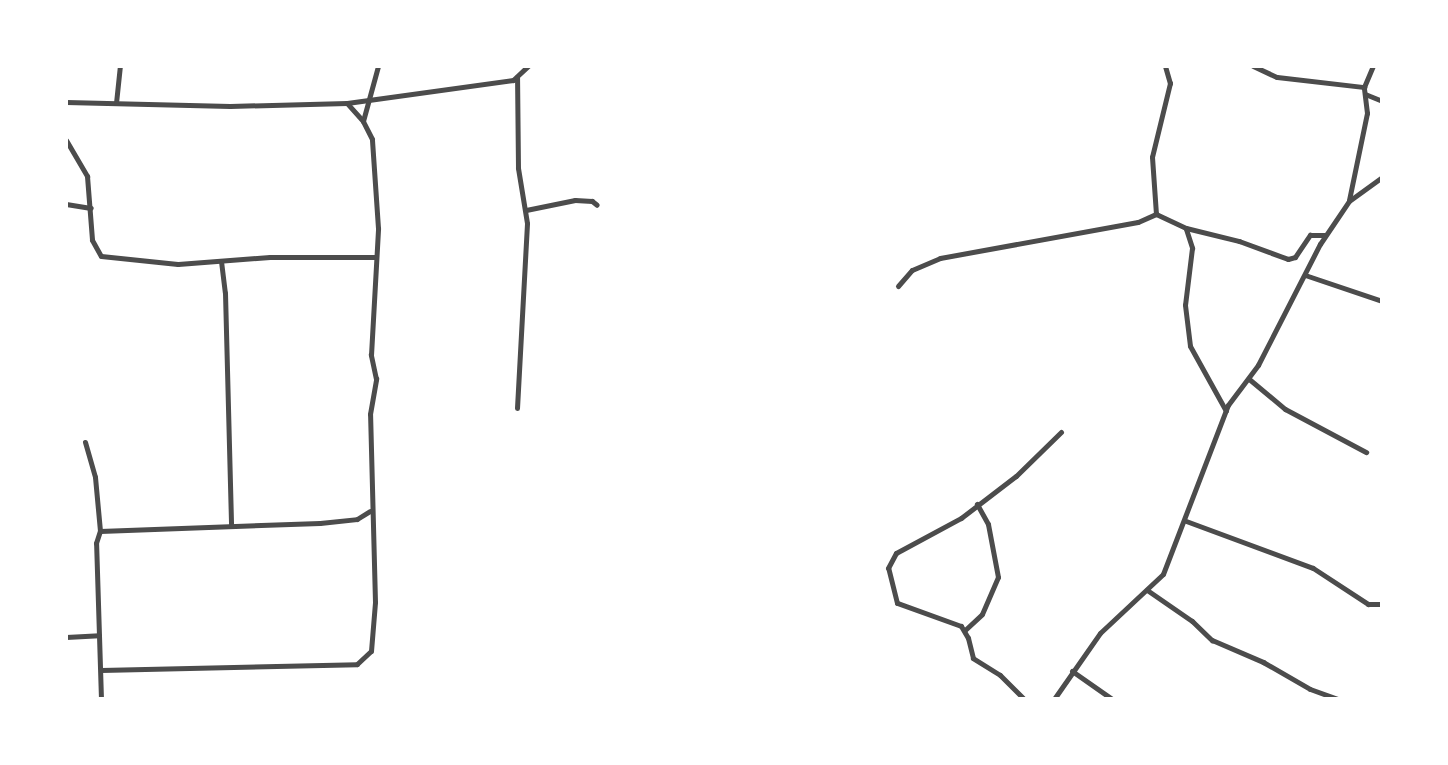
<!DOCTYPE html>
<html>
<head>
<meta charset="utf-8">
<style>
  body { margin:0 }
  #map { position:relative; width:1448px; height:765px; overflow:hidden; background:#fff; font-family:"Sofia Sans Condensed",sans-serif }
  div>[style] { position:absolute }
  .minor>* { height:5px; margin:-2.5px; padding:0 2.5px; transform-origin:2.5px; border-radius:2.5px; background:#4c4c4c }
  span { translate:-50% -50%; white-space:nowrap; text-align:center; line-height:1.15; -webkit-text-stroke:8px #fff; paint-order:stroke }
  .frame { position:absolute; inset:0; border:68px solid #fff; pointer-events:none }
</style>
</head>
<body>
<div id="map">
  <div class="minor">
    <div style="left:1165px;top:66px;width:18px;rotate:74deg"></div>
    <div style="left:1170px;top:83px;width:76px;rotate:103.7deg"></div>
    <div style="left:1152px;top:157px;width:57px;rotate:86deg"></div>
    <div style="left:1156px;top:214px;width:33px;rotate:25deg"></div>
    <div style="left:1186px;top:228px;width:55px;rotate:13.8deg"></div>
    <div style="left:1239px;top:241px;width:52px;rotate:20.2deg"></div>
    <div style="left:1288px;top:259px;width:7px;rotate:-16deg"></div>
    <div style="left:1295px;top:257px;width:27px;rotate:-56deg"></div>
    <div style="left:1310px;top:235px;width:15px"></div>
    <div style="left:1253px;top:66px;width:26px;rotate:25deg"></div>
    <div style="left:1277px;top:77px;width:88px;rotate:6.6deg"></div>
    <div style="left:1365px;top:94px;width:18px;rotate:22deg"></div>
    <div style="left:66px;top:102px;width:164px;rotate:1.4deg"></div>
    <div style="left:230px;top:106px;width:117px;rotate:-1.5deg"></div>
    <div style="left:347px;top:103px;width:168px;rotate:-7.9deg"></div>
    <div style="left:513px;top:80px;width:21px;rotate:-43deg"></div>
    <div style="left:116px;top:103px;width:37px;rotate:-84deg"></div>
    <div style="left:363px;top:121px;width:57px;rotate:-74.7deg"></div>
    <div style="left:66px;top:140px;width:42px;rotate:59.7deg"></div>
    <div style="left:87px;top:176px;width:64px;rotate:85.5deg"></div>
    <div style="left:92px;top:240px;width:18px;rotate:61deg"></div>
    <div style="left:101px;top:256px;width:77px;rotate:5.9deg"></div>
    <div style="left:178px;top:264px;width:92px;rotate:-4.4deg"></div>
    <div style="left:270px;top:257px;width:104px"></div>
    <div style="left:1349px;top:200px;width:89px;rotate:-78.3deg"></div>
    <div style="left:1367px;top:113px;width:26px;rotate:-97deg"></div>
    <div style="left:1364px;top:87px;width:23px;rotate:-67deg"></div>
    <div style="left:66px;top:204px;width:25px;rotate:9deg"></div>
    <div style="left:526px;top:210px;width:50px;rotate:-11.5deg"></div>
    <div style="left:575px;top:200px;width:17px;rotate:3deg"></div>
    <div style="left:592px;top:201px;width:6px;rotate:39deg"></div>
    <div style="left:1186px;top:229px;width:20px;rotate:72deg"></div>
    <div style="left:1192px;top:248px;width:57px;rotate:97deg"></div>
    <div style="left:1185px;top:305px;width:41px;rotate:83deg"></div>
    <div style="left:1190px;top:346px;width:74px;rotate:61deg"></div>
    <div style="left:221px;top:261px;width:32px;rotate:83deg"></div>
    <div style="left:225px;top:293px;width:233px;rotate:88.5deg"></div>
    <div style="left:1305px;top:275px;width:81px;rotate:18.7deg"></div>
    <div style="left:898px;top:286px;width:21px;rotate:-49deg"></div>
    <div style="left:912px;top:270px;width:30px;rotate:-23deg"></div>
    <div style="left:940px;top:258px;width:201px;rotate:-10.3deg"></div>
    <div style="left:1138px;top:222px;width:20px;rotate:-24deg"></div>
    <div style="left:1249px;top:379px;width:47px;rotate:39.8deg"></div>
    <div style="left:1285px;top:409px;width:92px;rotate:28deg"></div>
    <div style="left:517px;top:408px;width:185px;rotate:-86.9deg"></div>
    <div style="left:527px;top:223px;width:56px;rotate:-99.3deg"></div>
    <div style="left:518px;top:168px;width:91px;rotate:-90.6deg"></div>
    <div style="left:85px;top:442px;width:36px;rotate:74deg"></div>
    <div style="left:95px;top:477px;width:54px;rotate:84.7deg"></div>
    <div style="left:1186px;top:521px;width:135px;rotate:20.3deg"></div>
    <div style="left:1313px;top:568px;width:66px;rotate:33.2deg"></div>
    <div style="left:1368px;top:604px;width:14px"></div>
    <div style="left:1147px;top:590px;width:55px;rotate:34.6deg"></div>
    <div style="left:1192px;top:621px;width:28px;rotate:44deg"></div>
    <div style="left:1212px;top:640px;width:56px;rotate:23.3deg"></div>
    <div style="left:1263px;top:662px;width:54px;rotate:29.9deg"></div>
    <div style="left:1310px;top:689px;width:29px;rotate:20deg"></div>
    <div style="left:965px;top:630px;width:23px;rotate:-43deg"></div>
    <div style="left:982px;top:614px;width:40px;rotate:-66.6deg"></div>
    <div style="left:998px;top:577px;width:54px;rotate:-100.7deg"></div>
    <div style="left:988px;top:524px;width:23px;rotate:-119deg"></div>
    <div style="left:66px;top:637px;width:33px;rotate:-3deg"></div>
    <div style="left:101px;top:670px;width:256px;rotate:-1.3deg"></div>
    <div style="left:357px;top:664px;width:19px;rotate:-43deg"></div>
    <div style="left:371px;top:651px;width:49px;rotate:-85.3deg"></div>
    <div style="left:375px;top:602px;width:188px;rotate:-91.5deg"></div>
    <div style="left:370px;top:414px;width:36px;rotate:-80deg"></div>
    <div style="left:376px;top:379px;width:25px;rotate:-102deg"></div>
    <div style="left:371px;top:355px;width:127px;rotate:-86.8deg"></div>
    <div style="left:378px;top:228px;width:89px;rotate:-93.9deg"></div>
    <div style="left:372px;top:139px;width:20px;rotate:-117deg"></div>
    <div style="left:363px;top:121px;width:24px;rotate:-132deg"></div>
    <div style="left:1072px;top:671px;width:49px;rotate:35deg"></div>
    <div style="left:101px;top:699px;width:156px;rotate:-91.8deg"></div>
    <div style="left:96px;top:543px;width:13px;rotate:-72deg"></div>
    <div style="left:100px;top:531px;width:220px;rotate:-2.1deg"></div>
    <div style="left:320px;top:523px;width:37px;rotate:-6deg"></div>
    <div style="left:357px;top:519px;width:15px;rotate:-32deg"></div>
    <div style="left:1024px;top:699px;width:34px;rotate:-135deg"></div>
    <div style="left:1000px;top:675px;width:32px;rotate:-148deg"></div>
    <div style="left:973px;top:658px;width:21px;rotate:-104deg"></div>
    <div style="left:968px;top:638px;width:14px;rotate:-120deg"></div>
    <div style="left:961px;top:626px;width:68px;rotate:-160.2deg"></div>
    <div style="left:897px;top:603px;width:36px;rotate:-104deg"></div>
    <div style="left:888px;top:568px;width:17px;rotate:-62deg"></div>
    <div style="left:896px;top:553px;width:74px;rotate:-28.3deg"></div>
    <div style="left:961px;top:518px;width:69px;rotate:-37.4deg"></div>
    <div style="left:1016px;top:476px;width:63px;rotate:-44.4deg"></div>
    <div style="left:1054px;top:699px;width:80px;rotate:-55.1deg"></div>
    <div style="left:1100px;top:633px;width:86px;rotate:-43.1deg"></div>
    <div style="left:1163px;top:574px;width:181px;rotate:-69deg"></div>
    <div style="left:1228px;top:405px;width:50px;rotate:-53.1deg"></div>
    <div style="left:1258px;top:365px;width:136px;rotate:-62.9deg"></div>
    <div style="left:1320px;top:244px;width:52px;rotate:-56deg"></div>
    <div style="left:1349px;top:201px;width:41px;rotate:-36deg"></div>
  </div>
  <div class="frame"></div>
</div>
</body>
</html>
